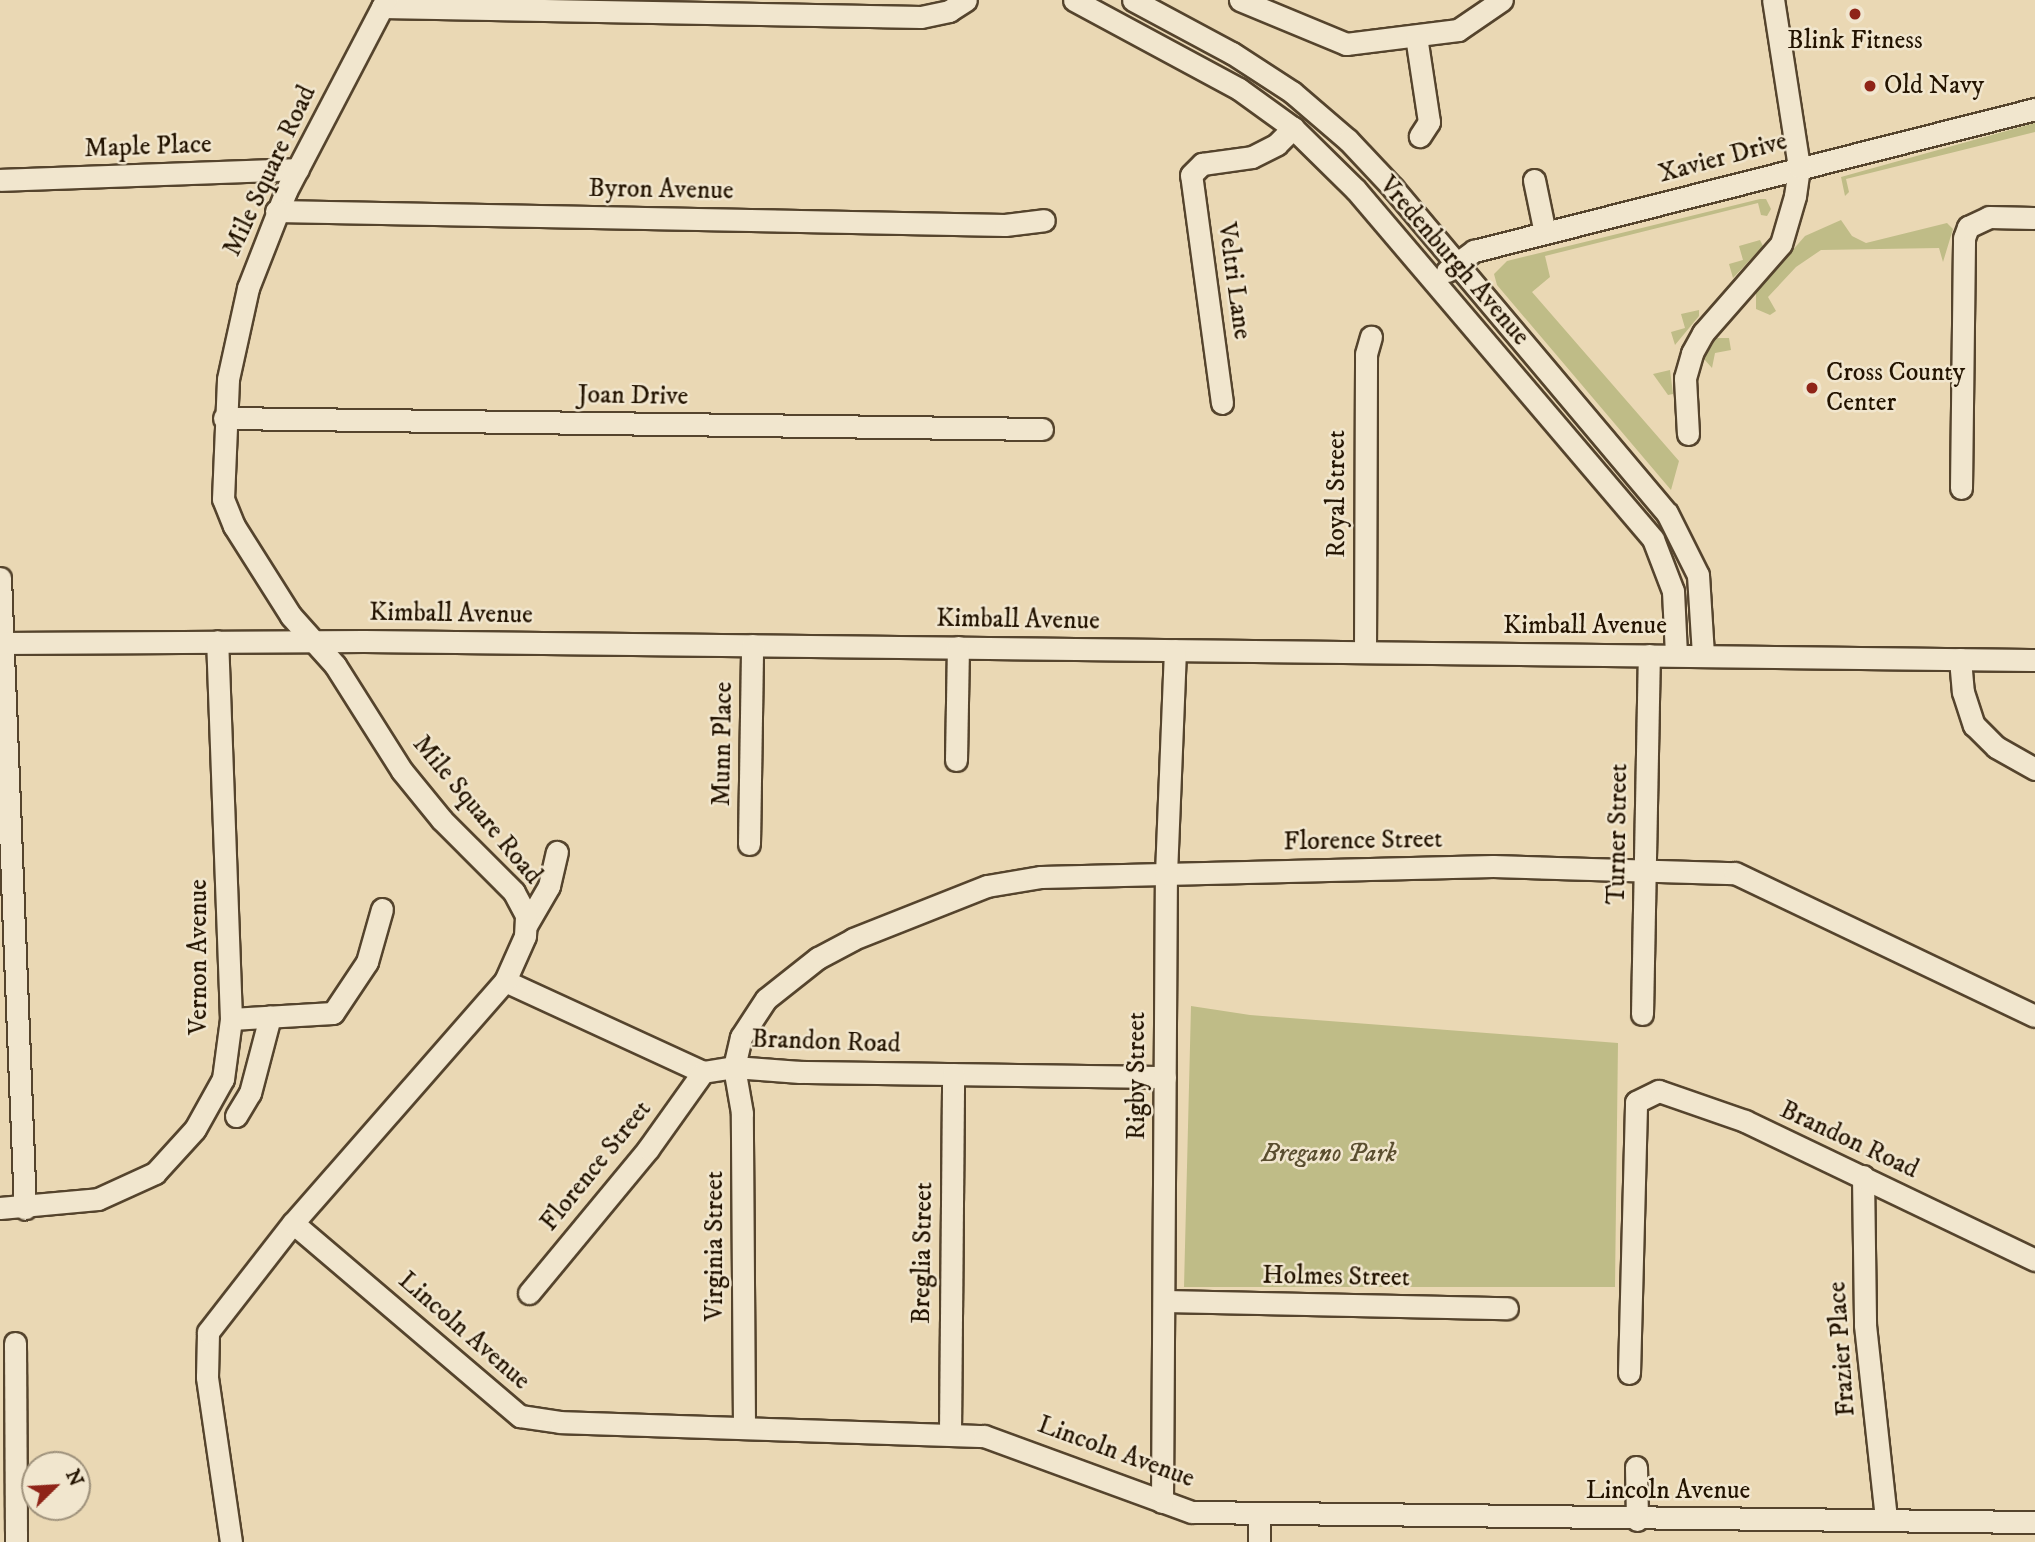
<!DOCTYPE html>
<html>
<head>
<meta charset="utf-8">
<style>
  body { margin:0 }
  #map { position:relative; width:2035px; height:1542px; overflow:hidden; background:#ead8b4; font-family:"IM FELL DW Pica",serif }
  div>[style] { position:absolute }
  .green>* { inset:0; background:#bfbc87 }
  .roads { filter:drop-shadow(2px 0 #55442d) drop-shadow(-2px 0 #55442d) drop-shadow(0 2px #55442d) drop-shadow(0 -2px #55442d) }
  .minor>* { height:21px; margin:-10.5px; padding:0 10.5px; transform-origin:10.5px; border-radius:10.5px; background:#f1e6ce }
  .dots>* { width:19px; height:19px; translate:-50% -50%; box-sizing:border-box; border:4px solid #f1e6ce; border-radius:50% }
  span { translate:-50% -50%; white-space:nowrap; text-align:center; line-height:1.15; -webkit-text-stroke:5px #f1e6ce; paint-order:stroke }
  .poi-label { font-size:26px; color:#231300 }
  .left { translate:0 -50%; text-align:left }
  .street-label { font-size:26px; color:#231300 }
  .park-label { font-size:26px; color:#5a4e2f; font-style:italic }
  .north { position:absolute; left:21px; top:1451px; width:70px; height:70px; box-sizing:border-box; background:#f1e6ce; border:2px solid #9f927c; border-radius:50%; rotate:66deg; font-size:19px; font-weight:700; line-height:28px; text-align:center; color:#231300 }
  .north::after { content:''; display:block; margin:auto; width:24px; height:32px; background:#8f2418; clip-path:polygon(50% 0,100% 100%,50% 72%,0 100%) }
</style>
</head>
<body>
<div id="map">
  <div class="green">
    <div style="clip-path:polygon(2035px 123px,2035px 132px,1846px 179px,1849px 192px,1845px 196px,1841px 177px)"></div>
    <div style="clip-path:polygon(1760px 199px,1766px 199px,1771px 209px,1767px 216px,1761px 215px,1758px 203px,1545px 256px,1550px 277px,1532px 292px,1679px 461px,1671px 490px,1497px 285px,1494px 274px,1507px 261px)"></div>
    <div style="clip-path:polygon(1841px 220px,1852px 236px,1866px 243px,1947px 223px,1953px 229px,1943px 262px,1939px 248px,1821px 250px,1796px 267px,1768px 297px,1776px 311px,1770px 315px,1756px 309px,1756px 292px,1805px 236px)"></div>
    <div style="clip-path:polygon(1760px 240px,1763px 246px,1733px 278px,1729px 264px,1743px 260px,1739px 246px)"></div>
    <div style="clip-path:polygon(1699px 310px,1699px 316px,1675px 345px,1671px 332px,1685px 328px,1681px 314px)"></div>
    <div style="clip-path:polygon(1716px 338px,1729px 338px,1731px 350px,1715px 353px,1712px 368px,1704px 359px)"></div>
    <div style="clip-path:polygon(1670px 370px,1673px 394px,1668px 395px,1653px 374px)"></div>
    <div style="clip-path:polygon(1191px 1006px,1250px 1015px,1618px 1043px,1615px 1287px,1184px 1287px)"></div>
  </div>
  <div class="roads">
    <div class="minor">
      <div style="left:1074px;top:0;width:187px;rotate:28.3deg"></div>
      <div style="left:1239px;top:89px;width:67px;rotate:35.8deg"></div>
      <div style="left:1293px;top:128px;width:88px;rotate:44.5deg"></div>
      <div style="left:1356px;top:190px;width:458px;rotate:49.6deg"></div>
      <div style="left:1653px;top:539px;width:56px;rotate:69deg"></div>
      <div style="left:1673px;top:591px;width:63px;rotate:87.3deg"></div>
      <div style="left:1133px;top:0;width:112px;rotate:28.2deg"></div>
      <div style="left:1232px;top:53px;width:72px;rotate:33deg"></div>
      <div style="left:1292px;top:92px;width:74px;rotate:40.6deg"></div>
      <div style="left:1348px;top:140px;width:66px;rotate:46.8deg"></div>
      <div style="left:1393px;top:188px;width:425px;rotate:49.9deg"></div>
      <div style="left:1667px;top:513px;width:69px;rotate:63.4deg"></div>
      <div style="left:1698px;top:575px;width:80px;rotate:86.4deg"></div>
      <div style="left:1240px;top:0;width:115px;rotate:22.5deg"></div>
      <div style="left:1346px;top:44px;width:113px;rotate:-7.1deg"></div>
      <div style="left:1458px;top:30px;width:53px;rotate:-34.3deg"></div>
      <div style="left:382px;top:7px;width:539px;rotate:1.06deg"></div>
      <div style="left:921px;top:17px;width:29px;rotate:-12deg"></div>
      <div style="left:949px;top:11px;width:20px;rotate:-33deg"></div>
      <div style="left:1416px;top:36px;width:87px;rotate:81.4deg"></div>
      <div style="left:1429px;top:122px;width:17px;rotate:123deg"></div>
      <div style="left:0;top:180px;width:298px;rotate:-2.1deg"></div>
      <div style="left:1534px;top:180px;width:54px;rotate:78.3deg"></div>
      <div style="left:276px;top:211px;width:729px;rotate:1.1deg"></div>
      <div style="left:1005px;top:225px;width:39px;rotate:-7deg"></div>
      <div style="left:1447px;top:271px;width:34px;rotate:-37deg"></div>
      <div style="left:1474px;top:251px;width:579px;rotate:-14.2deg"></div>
      <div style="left:1222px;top:403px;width:230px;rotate:-97.7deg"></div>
      <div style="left:1191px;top:175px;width:16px;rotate:-45deg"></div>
      <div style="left:1202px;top:164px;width:50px;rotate:-8deg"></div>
      <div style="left:1252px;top:157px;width:28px;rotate:-27deg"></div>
      <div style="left:1277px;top:144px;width:23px;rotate:-45deg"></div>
      <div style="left:224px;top:418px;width:818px;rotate:0.77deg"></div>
      <div style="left:1688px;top:434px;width:56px;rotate:-93.1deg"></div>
      <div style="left:1685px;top:378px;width:26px;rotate:-74deg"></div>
      <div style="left:1692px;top:353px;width:23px;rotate:-61deg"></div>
      <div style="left:1703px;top:333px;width:118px;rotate:-48.8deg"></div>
      <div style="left:1781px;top:244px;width:50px;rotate:-73.7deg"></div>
      <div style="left:1795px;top:196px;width:29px;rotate:-82deg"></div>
      <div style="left:1799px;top:167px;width:169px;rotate:-98.8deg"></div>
      <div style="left:1961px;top:488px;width:250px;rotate:-89.3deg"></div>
      <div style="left:1964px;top:238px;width:12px;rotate:-70deg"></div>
      <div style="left:1968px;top:227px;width:23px;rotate:-25deg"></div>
      <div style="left:1989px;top:217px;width:45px;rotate:1.3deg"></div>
      <div style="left:0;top:578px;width:631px;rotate:87.73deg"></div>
      <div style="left:0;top:643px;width:364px;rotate:-0.3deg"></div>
      <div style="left:364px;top:641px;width:1671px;rotate:0.65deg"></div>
      <div style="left:1365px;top:652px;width:298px;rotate:-89.8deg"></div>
      <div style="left:1366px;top:354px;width:18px;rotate:-74deg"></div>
      <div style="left:1960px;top:659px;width:33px;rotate:85deg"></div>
      <div style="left:1963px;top:692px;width:35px;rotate:72deg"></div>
      <div style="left:1974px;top:725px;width:31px;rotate:45deg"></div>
      <div style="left:1996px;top:747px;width:45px;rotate:29.4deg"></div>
      <div style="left:956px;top:760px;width:113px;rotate:-89deg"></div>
      <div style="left:749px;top:844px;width:199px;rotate:-89.1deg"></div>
      <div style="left:527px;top:924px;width:44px;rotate:-59.9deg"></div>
      <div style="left:549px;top:886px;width:35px;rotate:-77deg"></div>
      <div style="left:505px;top:981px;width:218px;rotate:24.7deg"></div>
      <div style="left:703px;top:1072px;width:31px;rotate:-9deg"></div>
      <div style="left:734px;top:1067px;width:66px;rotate:4.3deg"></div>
      <div style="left:800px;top:1072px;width:365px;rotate:0.8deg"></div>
      <div style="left:1642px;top:1014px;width:359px;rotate:-88.9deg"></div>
      <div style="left:231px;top:1019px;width:102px;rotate:-3.4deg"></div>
      <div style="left:333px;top:1013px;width:61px;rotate:-56.3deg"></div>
      <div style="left:367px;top:962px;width:55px;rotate:-74.2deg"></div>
      <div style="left:236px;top:1116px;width:27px;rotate:-59deg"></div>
      <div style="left:250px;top:1093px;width:79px;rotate:-75.3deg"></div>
      <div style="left:1863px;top:1176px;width:149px;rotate:89.2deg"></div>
      <div style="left:1865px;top:1325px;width:194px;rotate:83.8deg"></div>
      <div style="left:0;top:1208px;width:98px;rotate:-5.2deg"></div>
      <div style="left:98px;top:1199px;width:63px;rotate:-24.5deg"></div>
      <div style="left:155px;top:1173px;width:59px;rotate:-47.7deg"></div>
      <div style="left:195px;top:1129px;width:57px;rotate:-60.8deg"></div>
      <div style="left:223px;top:1079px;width:61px;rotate:-82.4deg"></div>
      <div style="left:231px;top:1019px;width:378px;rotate:-92.1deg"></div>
      <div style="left:293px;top:1223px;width:298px;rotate:40.4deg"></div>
      <div style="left:520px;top:1416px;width:40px;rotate:8.5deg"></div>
      <div style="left:560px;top:1422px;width:424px;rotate:1.9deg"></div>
      <div style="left:984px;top:1436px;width:221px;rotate:20.1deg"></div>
      <div style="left:1192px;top:1512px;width:843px;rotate:0.68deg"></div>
      <div style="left:529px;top:1293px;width:187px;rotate:-50.4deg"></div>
      <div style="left:648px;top:1149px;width:95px;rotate:-54.5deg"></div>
      <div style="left:1164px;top:1301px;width:343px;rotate:1.2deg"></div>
      <div style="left:15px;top:1343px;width:199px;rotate:89.7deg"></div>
      <div style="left:1629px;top:1373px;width:271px;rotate:-88.5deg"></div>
      <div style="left:1636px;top:1102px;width:25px;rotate:-26deg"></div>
      <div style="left:1659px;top:1091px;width:91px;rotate:19.2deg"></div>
      <div style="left:1745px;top:1121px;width:322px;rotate:25.6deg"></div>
      <div style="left:744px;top:1425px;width:312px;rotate:-90.4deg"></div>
      <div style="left:742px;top:1113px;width:47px;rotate:-99.9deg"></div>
      <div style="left:734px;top:1067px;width:31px;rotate:-77deg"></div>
      <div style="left:741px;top:1037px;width:45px;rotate:-56.7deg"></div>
      <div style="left:766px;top:999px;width:66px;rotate:-38.3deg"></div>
      <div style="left:818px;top:958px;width:40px;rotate:-28deg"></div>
      <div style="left:853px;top:939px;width:144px;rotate:-21.6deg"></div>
      <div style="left:987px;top:886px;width:55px;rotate:-9.5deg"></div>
      <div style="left:1041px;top:877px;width:452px;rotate:-1.4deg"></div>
      <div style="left:1493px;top:866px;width:242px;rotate:1.7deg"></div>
      <div style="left:1735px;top:873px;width:332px;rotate:25.5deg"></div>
      <div style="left:950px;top:1433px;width:359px;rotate:-89.5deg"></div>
      <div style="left:1636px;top:1467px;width:53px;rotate:88.9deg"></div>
      <div style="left:1162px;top:1502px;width:628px;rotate:-89.64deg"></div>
      <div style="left:1166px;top:874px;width:224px;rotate:-87.7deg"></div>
      <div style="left:231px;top:1542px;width:167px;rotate:-98.3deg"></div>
      <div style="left:207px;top:1377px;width:45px;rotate:-88.7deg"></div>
      <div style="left:208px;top:1332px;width:138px;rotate:-52.1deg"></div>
      <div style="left:293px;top:1223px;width:322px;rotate:-48.8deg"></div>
      <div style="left:505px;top:981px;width:49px;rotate:-66deg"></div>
      <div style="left:525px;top:936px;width:21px;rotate:-87deg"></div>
      <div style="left:526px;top:915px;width:26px;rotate:-118deg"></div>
      <div style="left:514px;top:892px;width:102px;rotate:-135deg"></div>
      <div style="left:442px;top:820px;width:63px;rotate:-129.2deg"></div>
      <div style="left:402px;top:771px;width:125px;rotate:-122.3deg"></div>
      <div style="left:335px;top:665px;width:66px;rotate:-131.9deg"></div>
      <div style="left:291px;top:616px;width:107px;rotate:-122.3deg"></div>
      <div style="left:234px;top:526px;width:29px;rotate:-112deg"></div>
      <div style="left:223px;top:499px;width:120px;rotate:-87.6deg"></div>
      <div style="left:228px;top:379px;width:93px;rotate:-77.6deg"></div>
      <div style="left:248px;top:288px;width:104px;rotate:-68.6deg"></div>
      <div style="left:286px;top:191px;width:216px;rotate:-62.4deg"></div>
      <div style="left:1259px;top:1542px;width:29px;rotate:-90deg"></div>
    </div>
  </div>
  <div class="dots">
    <div style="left:1855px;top:14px;background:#8f2418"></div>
    <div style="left:1870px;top:86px;background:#8f2418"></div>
    <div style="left:1812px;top:388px;background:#8f2418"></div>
  </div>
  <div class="poi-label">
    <span style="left:1855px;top:41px">Blink Fitness</span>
    <span class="left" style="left:1884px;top:86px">Old Navy</span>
    <span class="left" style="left:1826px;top:388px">Cross County<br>Center</span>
  </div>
  <div class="street-label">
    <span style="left:148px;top:147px;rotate:-2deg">Maple Place</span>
    <span style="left:1723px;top:158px;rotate:-15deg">Xavier Drive</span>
    <span style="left:270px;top:171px;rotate:-65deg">Mile Square Road</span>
    <span style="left:661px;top:190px;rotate:1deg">Byron Avenue</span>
    <span style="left:1454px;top:261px;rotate:49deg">Vredenburgh Avenue</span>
    <span style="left:1234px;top:281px;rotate:82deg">Veltri Lane</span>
    <span style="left:633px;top:396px;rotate:1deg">Joan Drive</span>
    <span style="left:1337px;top:494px;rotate:-90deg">Royal Street</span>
    <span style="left:451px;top:614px;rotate:1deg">Kimball Avenue</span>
    <span style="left:1018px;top:620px;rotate:1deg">Kimball Avenue</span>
    <span style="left:1585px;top:626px">Kimball Avenue</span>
    <span style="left:723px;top:744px;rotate:-89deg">Munn Place</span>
    <span style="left:477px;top:810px;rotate:50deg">Mile Square Road</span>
    <span style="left:1618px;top:834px;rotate:-89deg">Turner Street</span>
    <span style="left:1363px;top:841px;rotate:-1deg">Florence Street</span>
    <span style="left:199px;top:957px;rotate:-90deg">Vernon Avenue</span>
    <span style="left:826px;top:1042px;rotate:2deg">Brandon Road</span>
    <span style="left:1137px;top:1076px;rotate:-90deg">Rigby Street</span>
    <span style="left:1849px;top:1140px;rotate:25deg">Brandon Road</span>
    <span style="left:596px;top:1166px;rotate:-51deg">Florence Street</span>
    <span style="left:715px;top:1246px;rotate:-90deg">Virginia Street</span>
    <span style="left:923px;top:1253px;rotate:-89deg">Breglia Street</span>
    <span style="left:1336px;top:1277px;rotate:1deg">Holmes Street</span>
    <span style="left:464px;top:1331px;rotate:41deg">Lincoln Avenue</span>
    <span style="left:1842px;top:1349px;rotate:-94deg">Frazier Place</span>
    <span style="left:1116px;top:1452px;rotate:20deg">Lincoln Avenue</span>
    <span style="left:1668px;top:1491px">Lincoln Avenue</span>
  </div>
  <div class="park-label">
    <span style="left:1329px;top:1154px">Bregano Park</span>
  </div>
  <div class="north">N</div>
</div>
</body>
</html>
